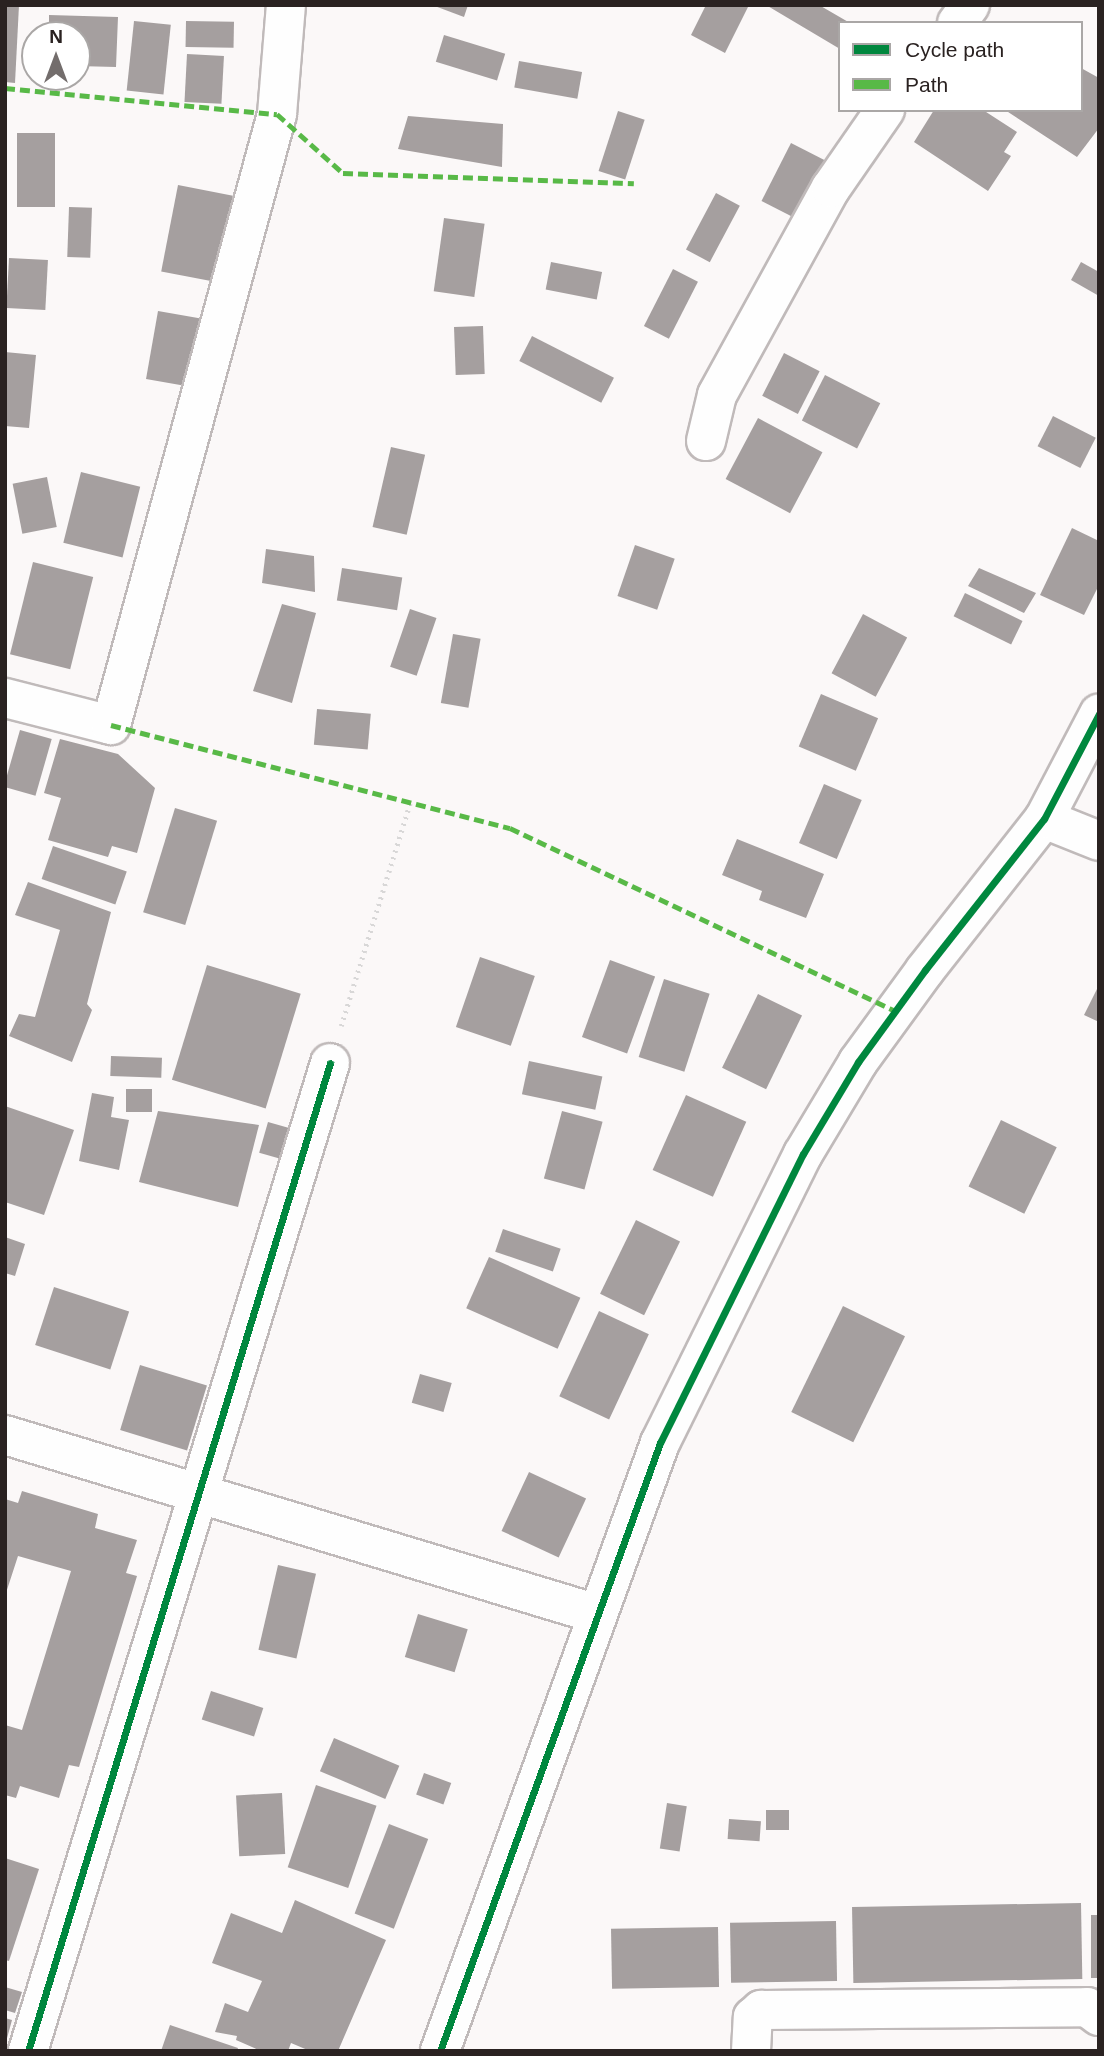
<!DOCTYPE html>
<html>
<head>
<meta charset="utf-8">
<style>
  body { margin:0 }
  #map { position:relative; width:1104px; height:2056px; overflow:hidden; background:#fbf8f8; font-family:Helvetica,sans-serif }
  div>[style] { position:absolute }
  .building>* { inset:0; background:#a59f9f; transform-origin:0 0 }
  .path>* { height:4.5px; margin-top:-2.25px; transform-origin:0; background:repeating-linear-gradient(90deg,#d8d7d7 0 2px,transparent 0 7px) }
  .roads { filter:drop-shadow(2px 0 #c0baba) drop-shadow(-2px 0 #c0baba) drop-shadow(0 2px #c0baba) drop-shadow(0 -2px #c0baba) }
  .minor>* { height:38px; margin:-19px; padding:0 19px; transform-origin:19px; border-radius:19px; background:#fefefe }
  .quiet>* { height:5px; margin-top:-2.5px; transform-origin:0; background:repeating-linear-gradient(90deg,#58b947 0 10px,transparent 0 15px) }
  .cycleway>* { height:7px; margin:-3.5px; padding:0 3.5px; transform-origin:3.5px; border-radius:3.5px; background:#00873e }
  span { translate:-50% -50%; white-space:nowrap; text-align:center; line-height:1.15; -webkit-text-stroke:7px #fff; paint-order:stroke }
  .frame { position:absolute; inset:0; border:7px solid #2a2221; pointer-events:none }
  .legend { position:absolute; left:838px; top:21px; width:245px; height:91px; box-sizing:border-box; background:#fff; border:2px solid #aaa7a6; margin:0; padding:9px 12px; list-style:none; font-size:21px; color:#2a2221 }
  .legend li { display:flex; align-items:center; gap:14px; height:35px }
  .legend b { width:35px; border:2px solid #aaa7a6 }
  .north { position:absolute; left:21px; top:21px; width:70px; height:70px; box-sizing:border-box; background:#fff; border:2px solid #aaa7a6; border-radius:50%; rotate:0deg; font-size:19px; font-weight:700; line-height:28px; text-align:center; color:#2a2221 }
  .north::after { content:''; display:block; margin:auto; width:24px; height:32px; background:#736d6c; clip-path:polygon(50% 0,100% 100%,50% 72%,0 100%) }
</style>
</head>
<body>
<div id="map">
  <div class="building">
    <div style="clip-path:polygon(5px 5px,19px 5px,15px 83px,5px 82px)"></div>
    <div style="clip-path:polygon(432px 5px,468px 5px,464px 17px)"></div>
    <div style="clip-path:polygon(706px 5px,749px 5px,725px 53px,691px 35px)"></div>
    <div style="clip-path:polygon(766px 5px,819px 5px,850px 23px,840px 23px,840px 49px)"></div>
    <div style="clip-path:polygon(49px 15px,118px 17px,116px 67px,77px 66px,77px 35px,49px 35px)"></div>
    <div style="left:134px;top:21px;width:37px;height:70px;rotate:6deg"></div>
    <div style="left:186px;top:21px;width:48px;height:26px;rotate:1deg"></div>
    <div style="left:444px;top:35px;width:64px;height:28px;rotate:17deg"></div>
    <div style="left:187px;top:54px;width:37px;height:48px;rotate:3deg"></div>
    <div style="left:519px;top:61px;width:64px;height:27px;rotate:10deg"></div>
    <div style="clip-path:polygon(1081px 68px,1099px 78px,1099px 128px,1077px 157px,1005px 110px,1081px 110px)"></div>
    <div style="clip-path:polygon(934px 110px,983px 110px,1017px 132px,1004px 152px,1011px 156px,988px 191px,914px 142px)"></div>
    <div style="left:618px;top:111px;width:28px;height:63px;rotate:18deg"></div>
    <div style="clip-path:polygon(408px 116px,503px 124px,502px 167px,398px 149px)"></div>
    <div style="left:17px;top:133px;width:38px;height:74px"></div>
    <div style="left:791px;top:143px;width:44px;height:65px;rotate:27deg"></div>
    <div style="left:178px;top:185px;width:56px;height:88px;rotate:11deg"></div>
    <div style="left:716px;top:193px;width:27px;height:64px;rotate:28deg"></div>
    <div style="left:69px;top:207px;width:23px;height:50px;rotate:2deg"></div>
    <div style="left:444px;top:218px;width:41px;height:74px;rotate:8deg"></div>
    <div style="left:9px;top:258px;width:39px;height:50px;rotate:3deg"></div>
    <div style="left:551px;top:262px;width:52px;height:28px;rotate:11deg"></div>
    <div style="clip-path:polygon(1081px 262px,1099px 272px,1099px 296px,1071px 280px)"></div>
    <div style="left:673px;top:269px;width:28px;height:64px;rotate:27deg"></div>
    <div style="left:158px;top:311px;width:42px;height:69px;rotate:10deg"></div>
    <div style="left:483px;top:326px;width:48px;height:29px;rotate:88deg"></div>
    <div style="left:532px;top:336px;width:92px;height:28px;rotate:27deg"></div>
    <div style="clip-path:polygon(5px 352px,36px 355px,29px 428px,5px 426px)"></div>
    <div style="left:784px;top:353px;width:40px;height:48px;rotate:27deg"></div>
    <div style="left:825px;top:375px;width:62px;height:51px;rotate:27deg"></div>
    <div style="left:1053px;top:416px;width:48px;height:34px;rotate:27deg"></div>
    <div style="left:758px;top:418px;width:73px;height:69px;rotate:28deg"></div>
    <div style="left:391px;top:447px;width:35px;height:82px;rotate:13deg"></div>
    <div style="left:81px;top:472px;width:61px;height:73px;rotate:14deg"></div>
    <div style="left:47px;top:477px;width:51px;height:35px;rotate:79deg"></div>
    <div style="clip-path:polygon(1072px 528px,1099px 541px,1099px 585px,1084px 615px,1040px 595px)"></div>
    <div style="left:635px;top:545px;width:42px;height:54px;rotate:19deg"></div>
    <div style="clip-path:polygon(266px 549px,314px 556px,315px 592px,262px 583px)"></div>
    <div style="left:33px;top:562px;width:62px;height:95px;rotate:14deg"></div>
    <div style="left:342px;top:568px;width:61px;height:33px;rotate:9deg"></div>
    <div style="clip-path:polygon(979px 568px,1036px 593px,1024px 613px,968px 586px)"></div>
    <div style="left:965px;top:593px;width:64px;height:26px;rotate:26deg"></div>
    <div style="clip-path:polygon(282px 604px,316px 613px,292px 703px,253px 691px)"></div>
    <div style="left:410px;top:609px;width:28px;height:61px;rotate:19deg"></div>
    <div style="left:863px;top:614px;width:50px;height:67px;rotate:28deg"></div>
    <div style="left:453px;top:634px;width:28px;height:70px;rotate:10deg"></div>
    <div style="left:821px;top:694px;width:62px;height:57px;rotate:23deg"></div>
    <div style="left:317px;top:709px;width:54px;height:36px;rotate:5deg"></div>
    <div style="left:20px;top:730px;width:33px;height:59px;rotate:16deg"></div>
    <div style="clip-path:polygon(60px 739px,118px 754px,155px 788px,137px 853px,112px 846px,108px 857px,48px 840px,61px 798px,44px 793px)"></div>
    <div style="left:824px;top:784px;width:41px;height:64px;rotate:23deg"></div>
    <div style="left:175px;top:808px;width:44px;height:109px;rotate:17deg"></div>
    <div style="clip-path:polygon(737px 839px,824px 874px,806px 918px,759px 900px,762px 891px,722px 875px)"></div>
    <div style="left:53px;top:846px;width:78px;height:35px;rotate:19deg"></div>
    <div style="clip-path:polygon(28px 882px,111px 912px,87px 1004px,92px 1010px,72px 1062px,9px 1036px,19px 1014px,35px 1017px,60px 930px,15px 915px)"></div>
    <div style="left:480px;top:957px;width:58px;height:74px;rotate:19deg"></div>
    <div style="left:610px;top:960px;width:48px;height:82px;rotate:20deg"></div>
    <div style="left:207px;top:965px;width:98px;height:120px;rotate:17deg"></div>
    <div style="left:664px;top:979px;width:48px;height:82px;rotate:18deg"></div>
    <div style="clip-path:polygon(1099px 985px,1099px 1022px,1084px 1015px)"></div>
    <div style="left:758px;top:994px;width:49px;height:82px;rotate:26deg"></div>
    <div style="left:111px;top:1056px;width:51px;height:20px;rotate:2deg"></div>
    <div style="left:529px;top:1061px;width:75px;height:34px;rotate:12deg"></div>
    <div style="left:126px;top:1089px;width:26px;height:23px"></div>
    <div style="clip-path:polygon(92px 1093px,114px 1097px,111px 1117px,129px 1120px,119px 1170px,79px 1161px)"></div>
    <div style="left:686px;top:1095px;width:66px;height:82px;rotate:24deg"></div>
    <div style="clip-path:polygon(5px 1106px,74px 1130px,44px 1215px,5px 1202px)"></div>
    <div style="clip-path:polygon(158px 1111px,259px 1125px,238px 1207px,139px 1182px)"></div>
    <div style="left:562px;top:1111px;width:42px;height:70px;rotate:15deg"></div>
    <div style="left:1001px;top:1120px;width:62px;height:74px;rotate:26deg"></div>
    <div style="left:268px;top:1122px;width:22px;height:32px;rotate:16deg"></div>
    <div style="left:636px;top:1220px;width:49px;height:82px;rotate:26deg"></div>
    <div style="left:503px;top:1229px;width:61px;height:24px;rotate:19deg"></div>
    <div style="clip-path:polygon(5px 1237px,25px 1244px,15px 1276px,5px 1273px)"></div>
    <div style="left:489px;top:1257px;width:100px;height:56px;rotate:24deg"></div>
    <div style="left:54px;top:1287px;width:79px;height:61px;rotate:18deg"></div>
    <div style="left:843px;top:1306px;width:69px;height:118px;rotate:26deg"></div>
    <div style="left:599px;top:1311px;width:55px;height:94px;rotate:25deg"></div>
    <div style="left:140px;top:1365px;width:70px;height:68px;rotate:17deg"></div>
    <div style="left:420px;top:1374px;width:33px;height:30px;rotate:16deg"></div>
    <div style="left:529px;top:1472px;width:63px;height:65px;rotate:25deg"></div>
    <div style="clip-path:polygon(22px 1491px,98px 1514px,95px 1528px,137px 1540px,126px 1573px,137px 1576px,79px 1767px,69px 1765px,59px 1798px,20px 1786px,16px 1798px,5px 1795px,5px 1725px,22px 1730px,71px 1571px,18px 1556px,5px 1596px,5px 1499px,18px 1503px)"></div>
    <div style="left:278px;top:1565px;width:39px;height:87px;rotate:13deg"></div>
    <div style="left:418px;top:1614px;width:52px;height:45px;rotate:17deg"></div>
    <div style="left:211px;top:1691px;width:55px;height:30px;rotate:18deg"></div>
    <div style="left:334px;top:1738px;width:71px;height:36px;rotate:23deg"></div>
    <div style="left:424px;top:1773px;width:29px;height:23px;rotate:20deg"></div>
    <div style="left:316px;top:1785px;width:64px;height:87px;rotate:19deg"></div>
    <div style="left:282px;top:1793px;width:61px;height:46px;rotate:87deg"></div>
    <div style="left:667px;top:1803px;width:20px;height:46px;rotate:9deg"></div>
    <div style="left:766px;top:1810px;width:23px;height:20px"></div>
    <div style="left:729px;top:1819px;width:32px;height:20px;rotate:4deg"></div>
    <div style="left:389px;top:1824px;width:42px;height:96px;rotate:21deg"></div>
    <div style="clip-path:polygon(5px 1858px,39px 1869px,9px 1961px,5px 1960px)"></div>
    <div style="clip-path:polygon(295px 1900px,386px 1940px,338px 2051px,310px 2051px,291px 2043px,288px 2051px,261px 2051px,236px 2040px,237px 2036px,215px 2032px,225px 2003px,248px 2012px,262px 1981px,212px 1963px,231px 1913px,282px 1933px)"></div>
    <div style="left:1081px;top:1903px;width:76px;height:229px;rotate:89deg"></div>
    <div style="left:1091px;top:1915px;width:8px;height:63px"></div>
    <div style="left:836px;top:1921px;width:60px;height:106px;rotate:89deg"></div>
    <div style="left:718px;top:1927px;width:60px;height:107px;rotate:89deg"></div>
    <div style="clip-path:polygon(5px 1987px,22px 1992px,15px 2013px,5px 2010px)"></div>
    <div style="clip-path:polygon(5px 2018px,12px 2020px,6px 2042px,5px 2041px)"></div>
    <div style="clip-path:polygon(170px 2025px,238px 2048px,237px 2051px,161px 2051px)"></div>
  </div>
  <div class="path">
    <div style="left:341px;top:1026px;width:233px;rotate:-72.8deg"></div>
  </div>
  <div class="roads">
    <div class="minor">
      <div style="left:957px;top:23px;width:22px;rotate:-54deg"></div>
      <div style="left:706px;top:441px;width:47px;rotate:-76.6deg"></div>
      <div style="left:717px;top:395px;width:236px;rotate:-61.2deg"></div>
      <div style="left:831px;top:188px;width:95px;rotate:-55.3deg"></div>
      <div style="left:5px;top:698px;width:109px;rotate:14.3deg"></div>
      <div style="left:111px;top:725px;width:633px;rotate:-74.8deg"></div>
      <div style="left:277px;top:114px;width:109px;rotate:-85.3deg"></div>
      <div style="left:1044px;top:819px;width:59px;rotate:21.8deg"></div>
      <div style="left:5px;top:1435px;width:618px;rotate:16.82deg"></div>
      <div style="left:28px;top:2051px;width:1033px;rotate:-73deg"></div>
      <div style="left:440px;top:2051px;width:647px;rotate:-70.11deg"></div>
      <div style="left:660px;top:1443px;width:322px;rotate:-63.7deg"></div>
      <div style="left:803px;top:1154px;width:107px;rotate:-59.1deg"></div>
      <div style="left:858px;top:1062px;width:114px;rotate:-53.9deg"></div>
      <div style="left:925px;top:970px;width:192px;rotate:-51.8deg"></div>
      <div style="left:1044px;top:819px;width:119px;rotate:-62.4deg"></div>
      <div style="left:751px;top:2051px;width:34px;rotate:-87deg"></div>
      <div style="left:753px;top:2017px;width:11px;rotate:-41deg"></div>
      <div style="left:761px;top:2010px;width:326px;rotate:-0.5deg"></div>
      <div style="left:1087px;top:2007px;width:15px;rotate:37deg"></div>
    </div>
  </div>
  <div class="quiet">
    <div style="left:5px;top:88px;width:273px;rotate:5.5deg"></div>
    <div style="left:277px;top:114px;width:89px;rotate:41.8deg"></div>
    <div style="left:343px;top:173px;width:291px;rotate:2deg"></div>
    <div style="left:111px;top:725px;width:412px;rotate:14.5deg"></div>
    <div style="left:510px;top:828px;width:425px;rotate:25.4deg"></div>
  </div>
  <div class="cycleway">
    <div style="left:28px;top:2051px;width:1033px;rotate:-73deg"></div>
    <div style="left:440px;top:2051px;width:647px;rotate:-70.11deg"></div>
    <div style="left:660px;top:1443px;width:322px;rotate:-63.7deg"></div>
    <div style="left:803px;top:1154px;width:107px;rotate:-59.1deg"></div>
    <div style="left:858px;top:1062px;width:114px;rotate:-53.9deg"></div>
    <div style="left:925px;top:970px;width:192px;rotate:-51.8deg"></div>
    <div style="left:1044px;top:819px;width:119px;rotate:-62.4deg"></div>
  </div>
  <div class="frame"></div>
  <ul class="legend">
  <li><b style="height:9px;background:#00873e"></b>Cycle path</li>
  <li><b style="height:9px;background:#58b947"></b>Path</li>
  </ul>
  <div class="north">N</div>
</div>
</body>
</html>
